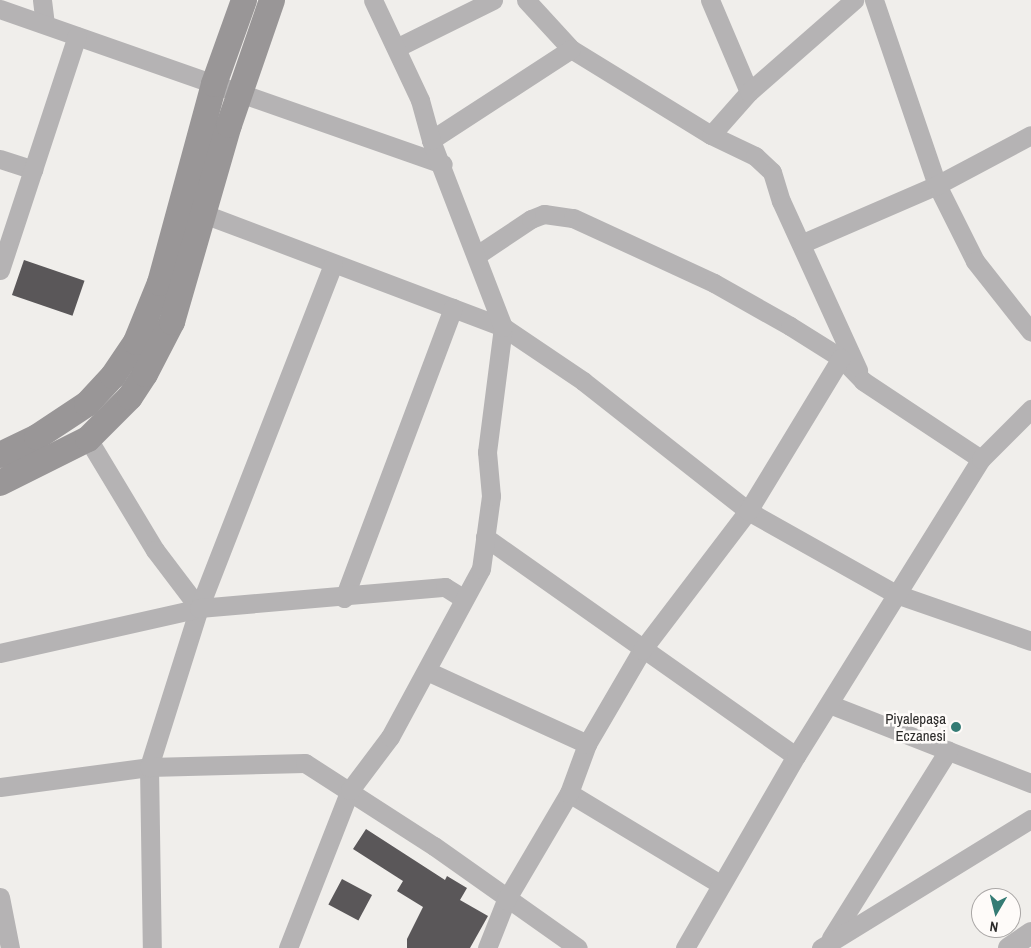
<!DOCTYPE html>
<html>
<head>
<meta charset="utf-8">
<style>
  body { margin:0 }
  #map { position:relative; width:1031px; height:948px; overflow:hidden; background:#f0eeeb; font-family:"Archivo Narrow",sans-serif }
  div>[style] { position:absolute }
  .building>* { inset:0; background:#5a5759; transform-origin:0 0 }
  .minor>* { height:19px; margin:-9.5px; padding:0 9.5px; transform-origin:9.5px; border-radius:9.5px; background:#b5b3b4 }
  .tertiary>* { height:22px; margin:-11px; padding:0 11px; transform-origin:11px; border-radius:11px; background:#b5b3b4 }
  .secondary>* { height:26px; margin:-13px; padding:0 13px; transform-origin:13px; border-radius:13px; background:#999697 }
  .dots>* { width:14px; height:14px; translate:-50% -50%; box-sizing:border-box; border:2px solid #fefbf9; border-radius:50% }
  span { translate:-50% -50%; white-space:nowrap; text-align:center; line-height:1.15; -webkit-text-stroke:5px #fefbf9; paint-order:stroke }
  .poi-label { font-size:15px; color:#2b2a29 }
  .right { translate:-100% -50%; text-align:right }
  .north { position:absolute; left:971px; top:888px; width:50px; height:50px; box-sizing:border-box; background:#fefbf9; border:1px solid #aaa7a6; border-radius:50%; rotate:188deg; font-size:14px; font-weight:700; line-height:20px; text-align:center; color:#2b2a29 }
  .north::after { content:''; display:block; margin:auto; width:18px; height:22px; background:#357c75; clip-path:polygon(50% 0,100% 100%,50% 72%,0 100%) }
</style>
</head>
<body>
<div id="map">
  <div class="building">
    <div style="left:24px;top:260px;width:64px;height:37px;rotate:19deg"></div>
    <div style="clip-path:polygon(366px 829px,445px 880px,447px 876px,467px 888px,460px 900px,488px 916px,470px 948px,407px 948px,407px 939px,423px 907px,397px 891px,403px 881px,353px 849px)"></div>
    <div style="left:342px;top:879px;width:34px;height:29px;rotate:28deg"></div>
  </div>
  <div class="minor">
    <div style="left:42px;top:0;width:24px;rotate:83deg"></div>
    <div style="left:526px;top:0;width:67px;rotate:47.4deg"></div>
    <div style="left:571px;top:49px;width:164px;rotate:31.6deg"></div>
    <div style="left:711px;top:135px;width:49px;rotate:25.5deg"></div>
    <div style="left:755px;top:156px;width:23px;rotate:43deg"></div>
    <div style="left:772px;top:172px;width:30px;rotate:73deg"></div>
    <div style="left:781px;top:201px;width:186px;rotate:65.5deg"></div>
    <div style="left:710px;top:0;width:100px;rotate:67deg"></div>
    <div style="left:874px;top:0;width:195px;rotate:71.2deg"></div>
    <div style="left:937px;top:185px;width:85px;rotate:63.4deg"></div>
    <div style="left:975px;top:261px;width:90px;rotate:51.7deg"></div>
    <div style="left:0;top:9px;width:469px;rotate:19.3deg"></div>
    <div style="left:398px;top:47px;width:106px;rotate:-26.3deg"></div>
    <div style="left:711px;top:135px;width:57px;rotate:-48.5deg"></div>
    <div style="left:749px;top:92px;width:140px;rotate:-41.2deg"></div>
    <div style="left:431px;top:140px;width:167px;rotate:-33deg"></div>
    <div style="left:0;top:159px;width:35px;rotate:18deg"></div>
    <div style="left:204px;top:214px;width:320px;rotate:20.7deg"></div>
    <div style="left:503px;top:327px;width:97px;rotate:34deg"></div>
    <div style="left:583px;top:381px;width:210px;rotate:38.2deg"></div>
    <div style="left:748px;top:511px;width:170px;rotate:29.3deg"></div>
    <div style="left:896px;top:594px;width:143px;rotate:19.2deg"></div>
    <div style="left:803px;top:243px;width:146px;rotate:-23.4deg"></div>
    <div style="left:937px;top:185px;width:106px;rotate:-28deg"></div>
    <div style="left:477px;top:255px;width:65px;rotate:-33.7deg"></div>
    <div style="left:531px;top:219px;width:14px;rotate:-21deg"></div>
    <div style="left:544px;top:214px;width:29px;rotate:8deg"></div>
    <div style="left:573px;top:218px;width:155px;rotate:24.7deg"></div>
    <div style="left:714px;top:283px;width:87px;rotate:29.5deg"></div>
    <div style="left:790px;top:326px;width:60px;rotate:32.1deg"></div>
    <div style="left:841px;top:358px;width:32px;rotate:46deg"></div>
    <div style="left:863px;top:381px;width:141px;rotate:33.5deg"></div>
    <div style="left:0;top:270px;width:246px;rotate:-71.8deg"></div>
    <div style="left:88px;top:439px;width:130px;rotate:58.9deg"></div>
    <div style="left:155px;top:550px;width:73px;rotate:52.8deg"></div>
    <div style="left:199px;top:608px;width:167px;rotate:107.5deg"></div>
    <div style="left:149px;top:767px;width:181px;rotate:89.1deg"></div>
    <div style="left:485px;top:537px;width:380px;rotate:35.2deg"></div>
    <div style="left:344px;top:598px;width:310px;rotate:-69.4deg"></div>
    <div style="left:199px;top:608px;width:369px;rotate:-68.7deg"></div>
    <div style="left:0;top:653px;width:204px;rotate:-12.7deg"></div>
    <div style="left:199px;top:608px;width:247px;rotate:-4.9deg"></div>
    <div style="left:445px;top:587px;width:22px;rotate:32deg"></div>
    <div style="left:427px;top:671px;width:176px;rotate:24.5deg"></div>
    <div style="left:829px;top:704px;width:217px;rotate:21.4deg"></div>
    <div style="left:0;top:787px;width:150px;rotate:-7.6deg"></div>
    <div style="left:149px;top:767px;width:156px;rotate:-1.5deg"></div>
    <div style="left:305px;top:763px;width:153px;rotate:32.8deg"></div>
    <div style="left:434px;top:846px;width:176px;rotate:35.3deg"></div>
    <div style="left:569px;top:793px;width:176px;rotate:31.1deg"></div>
    <div style="left:0;top:897px;width:52px;rotate:78.9deg"></div>
    <div style="left:831px;top:938px;width:221px;rotate:-58deg"></div>
    <div style="left:288px;top:948px;width:170px;rotate:-68.6deg"></div>
    <div style="left:350px;top:790px;width:66px;rotate:-53deg"></div>
    <div style="left:390px;top:737px;width:191px;rotate:-61.6deg"></div>
    <div style="left:481px;top:569px;width:74px;rotate:-82.2deg"></div>
    <div style="left:491px;top:496px;width:44px;rotate:-95.2deg"></div>
    <div style="left:487px;top:452px;width:126px;rotate:-82.7deg"></div>
    <div style="left:503px;top:327px;width:200px;rotate:-111.1deg"></div>
    <div style="left:431px;top:140px;width:41px;rotate:-105.4deg"></div>
    <div style="left:420px;top:100px;width:110px;rotate:-115.2deg"></div>
    <div style="left:487px;top:948px;width:52px;rotate:-68.4deg"></div>
    <div style="left:506px;top:900px;width:124px;rotate:-59.5deg"></div>
    <div style="left:569px;top:793px;width:52px;rotate:-69.8deg"></div>
    <div style="left:587px;top:744px;width:109px;rotate:-59.7deg"></div>
    <div style="left:642px;top:650px;width:175px;rotate:-52.7deg"></div>
    <div style="left:748px;top:511px;width:179px;rotate:-58.7deg"></div>
    <div style="left:685px;top:948px;width:222px;rotate:-60deg"></div>
    <div style="left:796px;top:756px;width:350px;rotate:-58.1deg"></div>
    <div style="left:981px;top:459px;width:71px;rotate:-45deg"></div>
    <div style="left:821px;top:948px;width:246px;rotate:-31.6deg"></div>
  </div>
  <div class="tertiary">
    <div style="left:1009px;top:948px;width:27px;rotate:-34deg"></div>
  </div>
  <div class="secondary">
    <div style="left:0;top:455px;width:41px;rotate:-25.9deg"></div>
    <div style="left:37px;top:437px;width:60px;rotate:-33.4deg"></div>
    <div style="left:87px;top:404px;width:38px;rotate:-47deg"></div>
    <div style="left:113px;top:376px;width:41px;rotate:-55.9deg"></div>
    <div style="left:136px;top:342px;width:64px;rotate:-67.9deg"></div>
    <div style="left:160px;top:283px;width:206px;rotate:-74.8deg"></div>
    <div style="left:214px;top:84px;width:89px;rotate:-70.3deg"></div>
    <div style="left:0;top:483px;width:98px;rotate:-26.6deg"></div>
    <div style="left:88px;top:439px;width:59px;rotate:-45deg"></div>
    <div style="left:130px;top:397px;width:27px;rotate:-57deg"></div>
    <div style="left:145px;top:374px;width:59px;rotate:-62.6deg"></div>
    <div style="left:172px;top:322px;width:205px;rotate:-73.9deg"></div>
    <div style="left:229px;top:125px;width:132px;rotate:-71deg"></div>
  </div>
  <div class="dots">
    <div style="left:956px;top:727px;background:#357c75"></div>
  </div>
  <div class="poi-label">
    <span class="right" style="left:946px;top:727px">Piyalepaşa<br>Eczanesi</span>
  </div>
  <div class="north">N</div>
</div>
</body>
</html>
